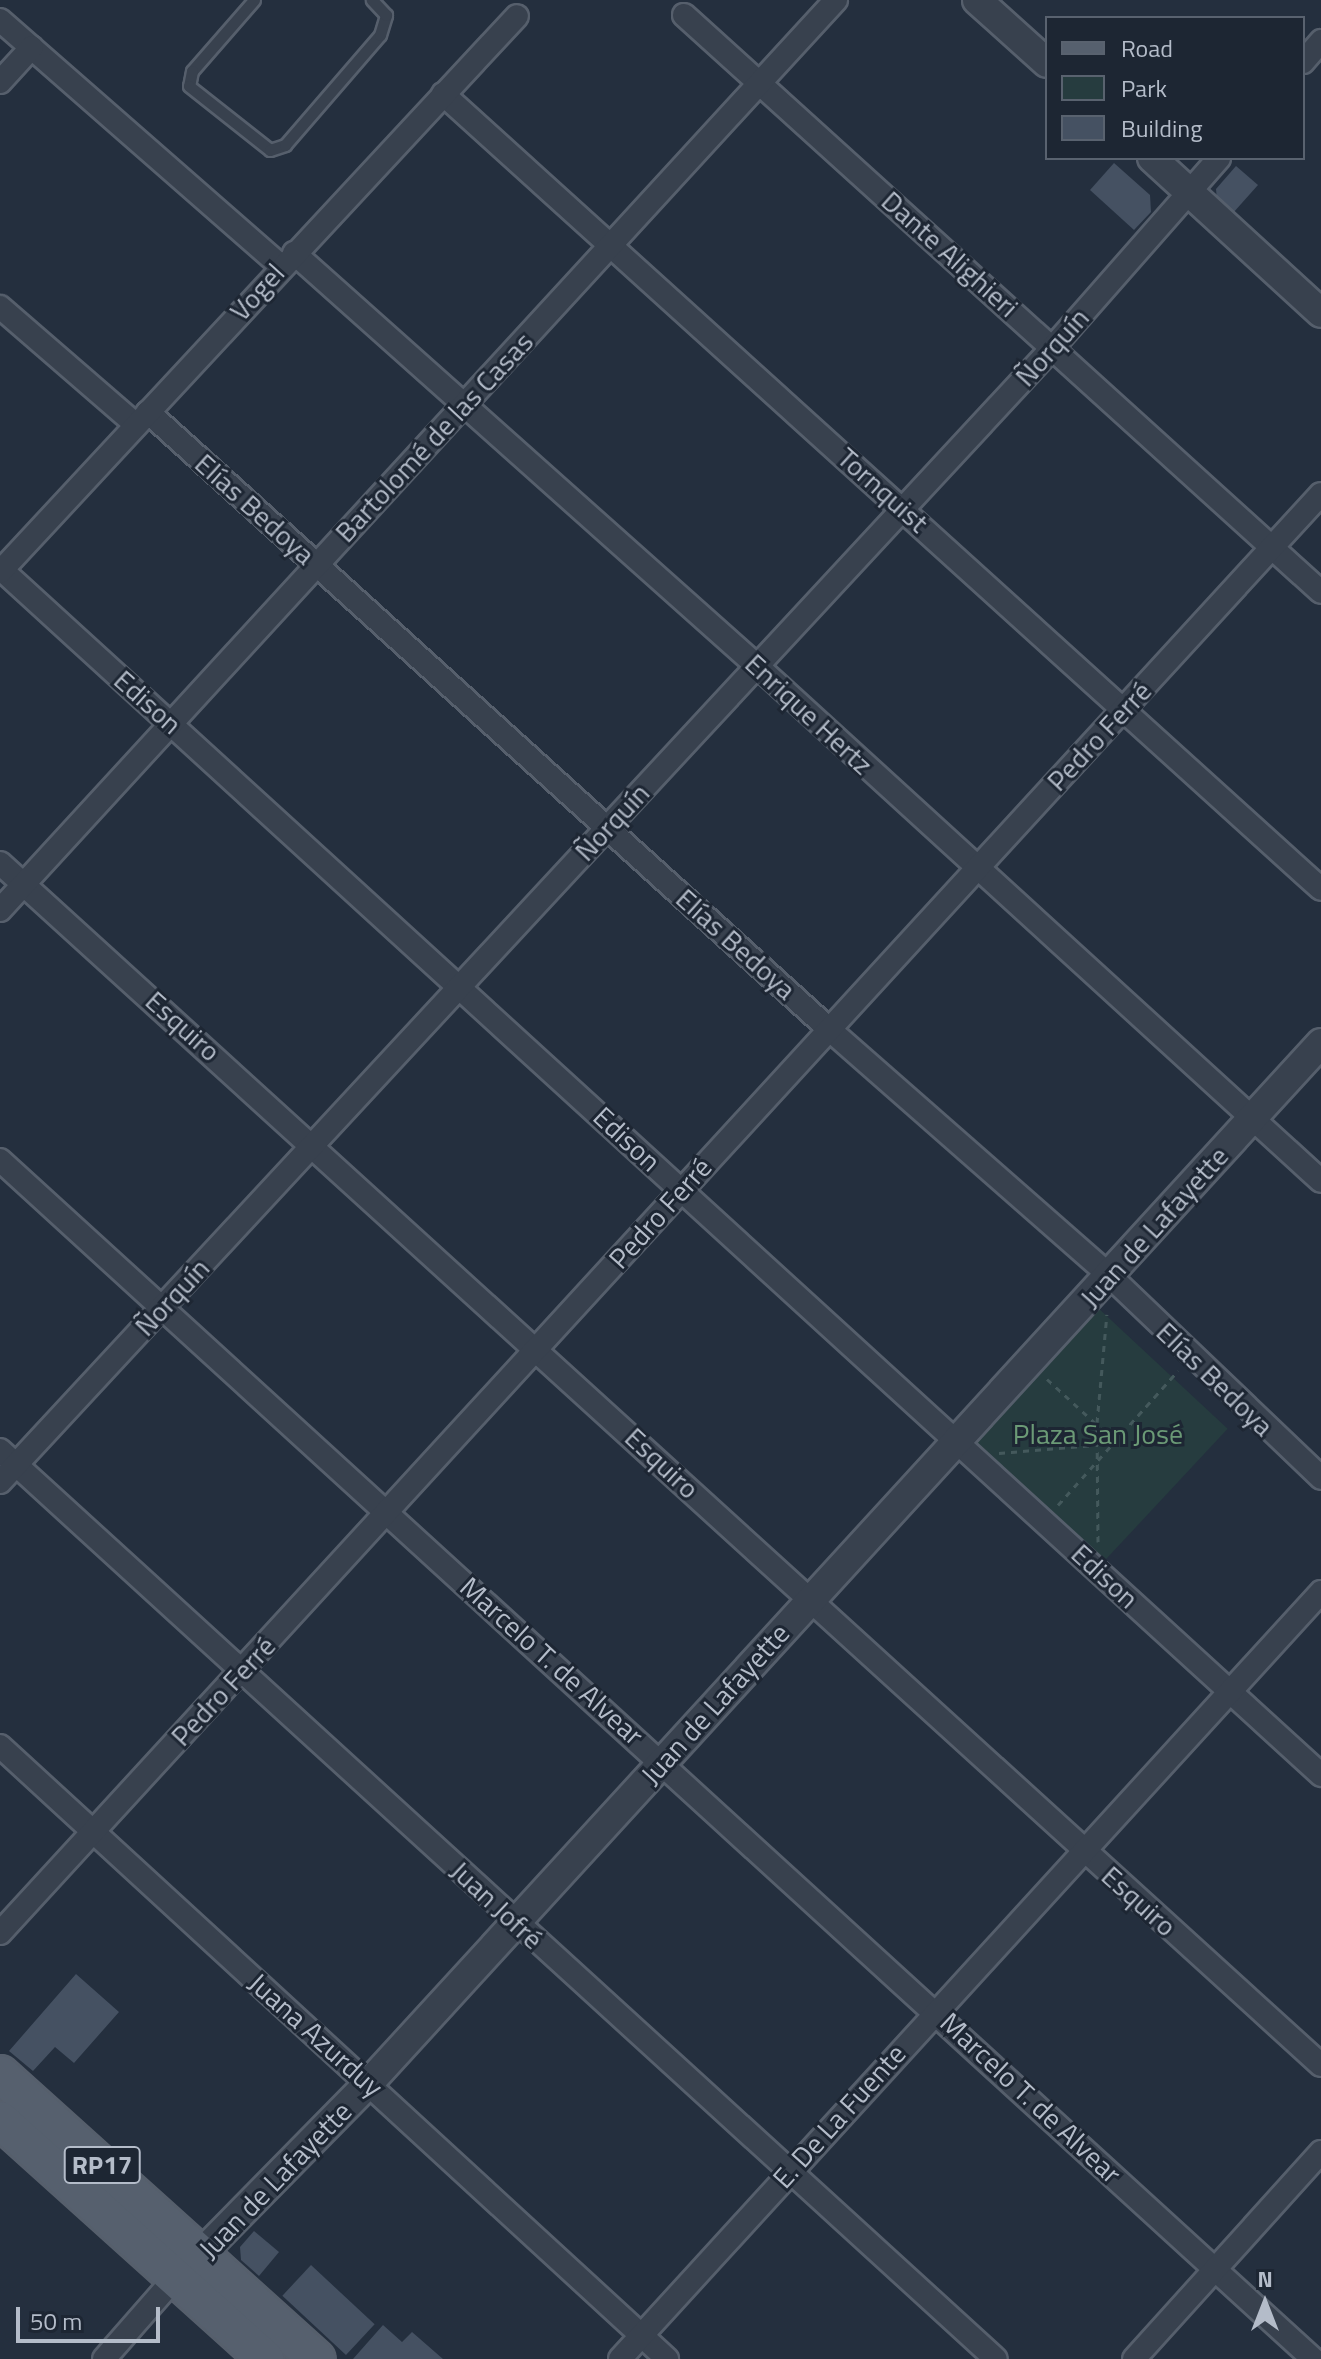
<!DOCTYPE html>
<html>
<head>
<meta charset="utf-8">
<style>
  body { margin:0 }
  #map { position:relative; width:1321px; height:2359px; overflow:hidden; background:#242f3e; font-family:"Titillium Web",sans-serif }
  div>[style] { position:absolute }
  .green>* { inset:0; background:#263c3f; transform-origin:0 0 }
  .building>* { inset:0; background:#455162; transform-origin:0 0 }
  .path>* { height:3px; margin-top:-1.5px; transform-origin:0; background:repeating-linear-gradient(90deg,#44595c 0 6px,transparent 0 12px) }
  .roads { filter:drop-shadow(2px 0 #565f6c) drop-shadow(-2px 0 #565f6c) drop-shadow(0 2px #565f6c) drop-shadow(0 -2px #565f6c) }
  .service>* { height:11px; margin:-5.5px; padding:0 5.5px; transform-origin:5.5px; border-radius:5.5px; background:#38414e }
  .minor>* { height:22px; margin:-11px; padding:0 11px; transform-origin:11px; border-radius:11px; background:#38414e }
  .tertiary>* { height:28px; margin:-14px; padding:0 14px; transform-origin:14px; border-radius:14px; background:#38414e }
  .primary>* { height:36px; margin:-18px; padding:0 18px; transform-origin:18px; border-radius:18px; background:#56606e }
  span { translate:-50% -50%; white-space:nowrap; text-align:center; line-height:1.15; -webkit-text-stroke:6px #1d2633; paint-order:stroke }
  .shield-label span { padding:2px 6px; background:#1d2633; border:2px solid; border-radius:6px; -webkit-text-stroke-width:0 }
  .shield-label { font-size:26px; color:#b4bcc9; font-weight:700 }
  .street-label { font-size:28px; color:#b4bcc9 }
  .park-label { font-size:28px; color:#6b9a76 }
  .legend { position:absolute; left:1045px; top:16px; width:260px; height:144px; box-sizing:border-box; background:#1d2633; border:2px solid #59626f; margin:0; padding:10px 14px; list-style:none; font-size:24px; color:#b4bcc9 }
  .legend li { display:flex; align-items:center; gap:16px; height:40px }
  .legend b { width:40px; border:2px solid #59626f }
  .north { position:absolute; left:1225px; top:2263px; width:80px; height:80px; -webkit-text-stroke:6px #1d2633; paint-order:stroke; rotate:0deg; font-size:22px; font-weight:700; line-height:32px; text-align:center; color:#b4bcc9 }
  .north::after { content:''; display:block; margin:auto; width:28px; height:36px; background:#b4bcc9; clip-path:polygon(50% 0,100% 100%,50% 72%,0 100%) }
  .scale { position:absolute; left:16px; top:2307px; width:144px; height:36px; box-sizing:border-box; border:4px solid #b4bcc9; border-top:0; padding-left:10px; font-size:24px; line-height:28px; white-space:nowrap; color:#b4bcc9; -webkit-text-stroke:6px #1d2633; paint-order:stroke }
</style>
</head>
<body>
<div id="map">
  <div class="green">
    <div style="left:1096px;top:1306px;width:180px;height:184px;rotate:43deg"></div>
  </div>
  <div class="building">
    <div style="clip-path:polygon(1114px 163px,1150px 195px,1151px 212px,1134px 230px,1090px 190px)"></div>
    <div style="clip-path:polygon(1236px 166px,1258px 185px,1233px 213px,1217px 200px,1216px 189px)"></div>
    <div style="clip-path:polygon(76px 1974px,119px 2012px,74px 2063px,55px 2047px,33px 2071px,9px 2051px)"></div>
    <div style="clip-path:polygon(254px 2231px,279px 2252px,259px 2276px,241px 2260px,240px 2247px)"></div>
    <div style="left:311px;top:2265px;width:87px;height:42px;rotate:43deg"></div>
    <div style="clip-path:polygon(383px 2325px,402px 2342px,412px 2332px,443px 2359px,353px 2359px)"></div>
  </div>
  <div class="path">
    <div style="left:1047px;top:1379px;width:92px;rotate:42.4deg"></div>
    <div style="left:999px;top:1453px;width:96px;rotate:-4.8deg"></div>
    <div style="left:1058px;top:1505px;width:180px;rotate:-48.2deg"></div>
    <div style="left:1098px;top:1542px;width:119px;rotate:-90.5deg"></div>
    <div style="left:1097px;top:1423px;width:109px;rotate:-84.8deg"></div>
  </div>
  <div class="roads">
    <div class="service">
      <div style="left:254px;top:0;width:94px;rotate:131.1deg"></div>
      <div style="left:192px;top:71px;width:15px;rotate:101deg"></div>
      <div style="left:189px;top:86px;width:103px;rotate:38.3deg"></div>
      <div style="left:270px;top:150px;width:16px;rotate:-18deg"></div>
      <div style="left:285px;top:145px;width:145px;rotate:-49.2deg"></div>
      <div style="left:380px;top:35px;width:21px;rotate:-73deg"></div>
      <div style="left:386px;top:15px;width:21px;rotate:-133deg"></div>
    </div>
    <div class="minor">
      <div style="left:684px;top:15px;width:859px;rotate:42.17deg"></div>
      <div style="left:0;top:20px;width:373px;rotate:41.2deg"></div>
      <div style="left:1303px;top:62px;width:28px;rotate:-49deg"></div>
      <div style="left:0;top:82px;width:47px;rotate:-47.6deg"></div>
      <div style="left:443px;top:94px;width:1184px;rotate:42.16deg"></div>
      <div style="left:294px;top:253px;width:619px;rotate:41.73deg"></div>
      <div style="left:756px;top:665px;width:765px;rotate:42.4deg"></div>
      <div style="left:0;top:307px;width:180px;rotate:40.9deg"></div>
      <div style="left:148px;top:412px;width:920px;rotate:42.18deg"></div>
      <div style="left:830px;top:1030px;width:374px;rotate:41.3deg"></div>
      <div style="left:1111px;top:1277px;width:291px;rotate:43.7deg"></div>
      <div style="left:2px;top:570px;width:1787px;rotate:42.41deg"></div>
      <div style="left:0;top:572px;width:759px;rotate:-47.08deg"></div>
      <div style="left:0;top:863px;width:1786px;rotate:42.3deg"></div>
      <div style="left:0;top:910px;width:1236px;rotate:-47.43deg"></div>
      <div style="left:0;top:1160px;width:1778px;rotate:42.4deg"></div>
      <div style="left:0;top:1450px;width:1348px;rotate:42.39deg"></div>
      <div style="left:0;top:1482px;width:1550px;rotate:-47.14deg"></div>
      <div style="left:1054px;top:346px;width:250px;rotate:-48.7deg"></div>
      <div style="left:0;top:1746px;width:906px;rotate:42.58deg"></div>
      <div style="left:0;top:1933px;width:1953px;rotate:-47.45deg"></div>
      <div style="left:104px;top:2359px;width:108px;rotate:-48.8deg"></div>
      <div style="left:620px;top:2359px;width:1039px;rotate:-47.57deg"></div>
      <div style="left:1134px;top:2359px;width:279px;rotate:-47.9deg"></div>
    </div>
    <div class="tertiary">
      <div style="left:977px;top:0;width:94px;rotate:42deg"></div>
      <div style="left:1152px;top:158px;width:229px;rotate:42.5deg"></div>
      <div style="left:186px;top:2269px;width:261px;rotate:-45.5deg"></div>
      <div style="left:369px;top:2083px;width:1410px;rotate:-47.53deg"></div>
    </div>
    <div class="primary">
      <div style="left:0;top:2074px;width:426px;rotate:42deg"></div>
      <div style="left:0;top:2120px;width:357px;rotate:42deg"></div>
    </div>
  </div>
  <div class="shield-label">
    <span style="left:102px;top:2165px">RP17</span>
  </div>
  <div class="street-label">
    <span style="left:950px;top:254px;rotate:42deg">Dante Alighieri</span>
    <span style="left:257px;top:292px;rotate:-48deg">Vogel</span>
    <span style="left:1052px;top:347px;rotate:-48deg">Ñorquín</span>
    <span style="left:434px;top:437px;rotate:-47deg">Bartolomé de las Casas</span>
    <span style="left:883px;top:490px;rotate:42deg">Tornquist</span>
    <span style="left:255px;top:509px;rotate:42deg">Elías Bedoya</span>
    <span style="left:148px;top:702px;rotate:42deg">Edison</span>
    <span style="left:809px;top:714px;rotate:43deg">Enrique Hertz</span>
    <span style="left:1099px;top:736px;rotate:-47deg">Pedro Ferré</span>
    <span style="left:612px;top:822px;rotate:-47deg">Ñorquín</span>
    <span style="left:736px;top:944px;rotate:42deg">Elías Bedoya</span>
    <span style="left:183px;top:1026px;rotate:42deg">Esquiro</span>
    <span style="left:627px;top:1139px;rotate:43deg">Edison</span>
    <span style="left:660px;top:1213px;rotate:-48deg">Pedro Ferré</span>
    <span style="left:1154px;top:1227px;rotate:-48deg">Juan de Lafayette</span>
    <span style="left:172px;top:1297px;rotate:-47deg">Ñorquín</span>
    <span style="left:1215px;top:1379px;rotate:44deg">Elías Bedoya</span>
    <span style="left:662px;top:1463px;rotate:43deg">Esquiro</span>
    <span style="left:1105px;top:1576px;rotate:43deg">Edison</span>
    <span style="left:552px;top:1661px;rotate:42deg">Marcelo T. de Alvear</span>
    <span style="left:223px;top:1691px;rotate:-47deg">Pedro Ferré</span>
    <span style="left:715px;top:1704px;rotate:-48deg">Juan de Lafayette</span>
    <span style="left:1139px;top:1901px;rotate:42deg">Esquiro</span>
    <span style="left:497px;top:1905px;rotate:43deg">Juan Jofré</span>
    <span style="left:316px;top:2035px;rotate:42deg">Juana Azurduy</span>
    <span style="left:1031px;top:2098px;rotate:43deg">Marcelo T. de Alvear</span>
    <span style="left:839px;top:2116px;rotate:-48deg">E. De La Fuente</span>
    <span style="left:275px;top:2180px;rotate:-46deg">Juan de Lafayette</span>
  </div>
  <div class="park-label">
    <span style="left:1098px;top:1434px">Plaza San José</span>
  </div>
  <ul class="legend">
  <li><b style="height:10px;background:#56606e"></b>Road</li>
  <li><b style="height:22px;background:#263c3f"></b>Park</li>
  <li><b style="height:22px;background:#455162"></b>Building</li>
  </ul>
  <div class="north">N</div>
  <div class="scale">50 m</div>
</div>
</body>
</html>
